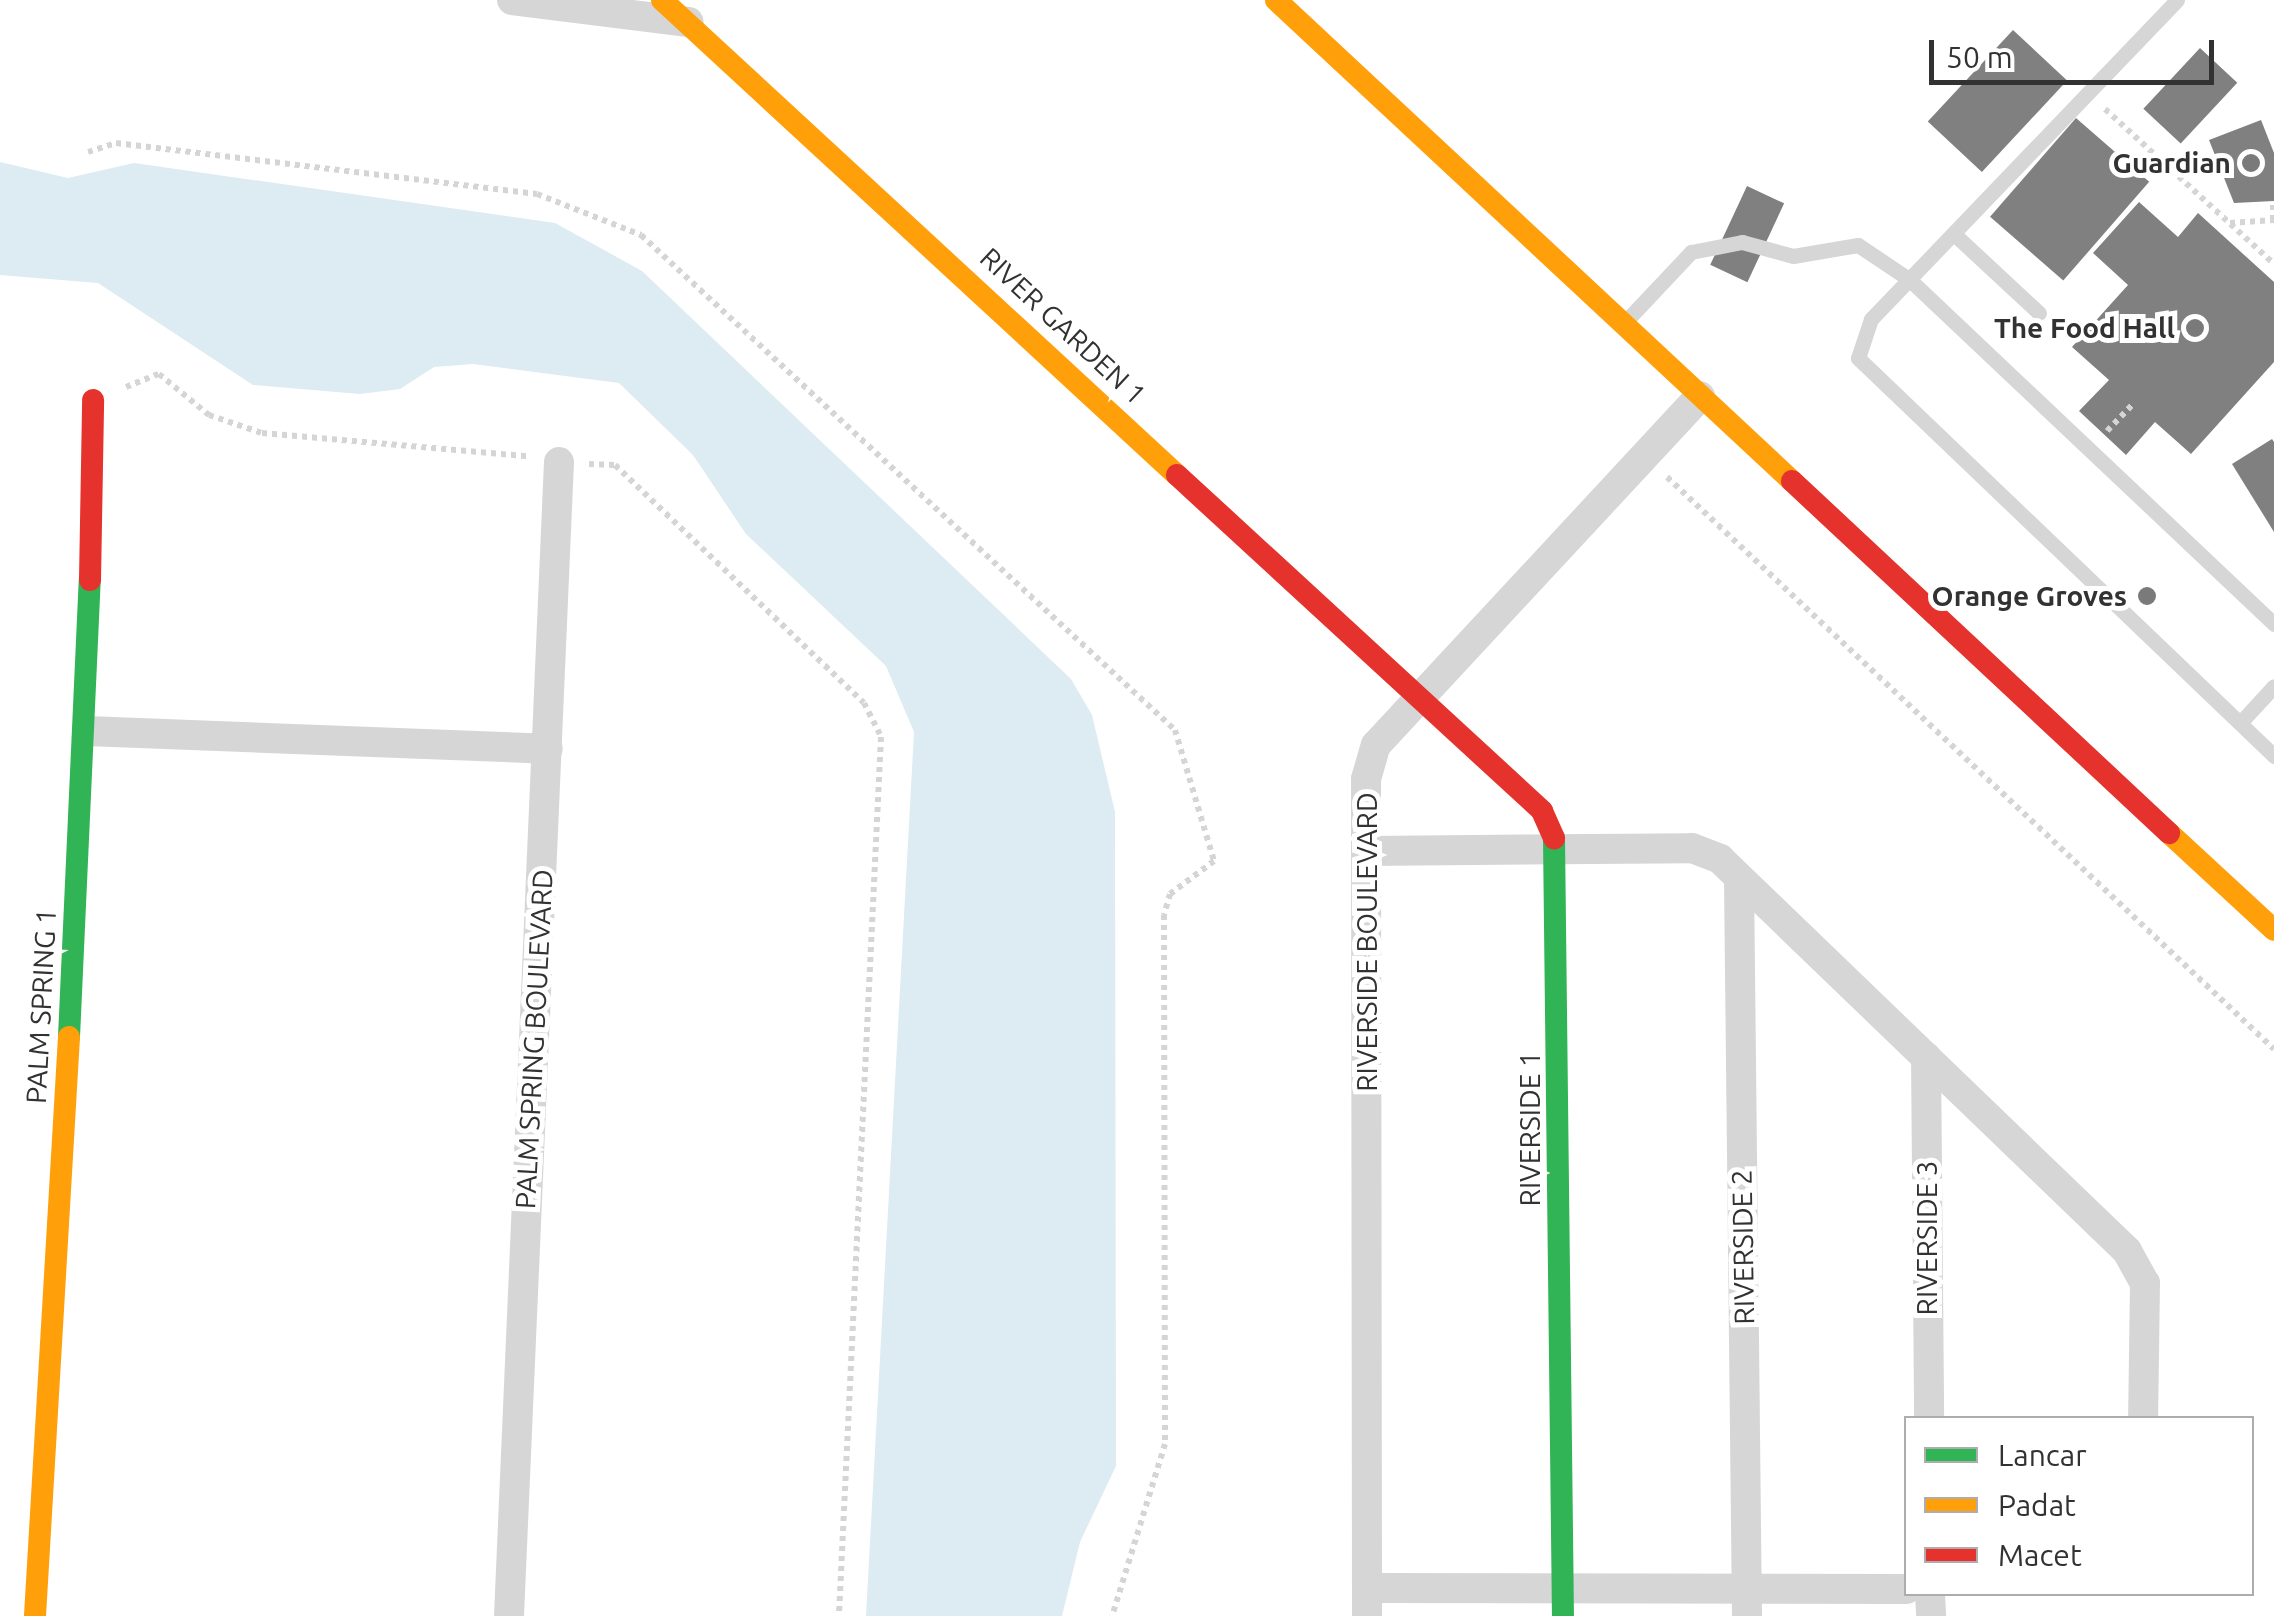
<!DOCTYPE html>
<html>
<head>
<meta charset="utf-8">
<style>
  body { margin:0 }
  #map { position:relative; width:2274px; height:1616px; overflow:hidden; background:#fff; font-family:Ubuntu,sans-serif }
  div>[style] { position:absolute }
  .water>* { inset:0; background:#ddebf2 }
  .building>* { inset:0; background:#808080; transform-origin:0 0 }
  .path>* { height:6px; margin-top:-3px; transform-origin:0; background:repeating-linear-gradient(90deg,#d5d5d5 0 5px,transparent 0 10px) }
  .lane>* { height:15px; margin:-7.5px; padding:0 7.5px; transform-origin:7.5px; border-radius:7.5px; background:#d6d6d6 }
  .street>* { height:30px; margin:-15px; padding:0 15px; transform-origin:15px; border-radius:15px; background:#d6d6d6 }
  .fast>* { height:22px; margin:-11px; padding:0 11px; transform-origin:11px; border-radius:11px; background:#30b455 }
  .slow>* { height:22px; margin:-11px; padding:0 11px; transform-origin:11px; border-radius:11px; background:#ff9f0a }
  .jam>* { height:22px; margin:-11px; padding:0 11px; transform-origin:11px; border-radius:11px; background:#e5322d }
  .dots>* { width:28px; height:28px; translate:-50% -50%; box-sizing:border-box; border:5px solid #fff; border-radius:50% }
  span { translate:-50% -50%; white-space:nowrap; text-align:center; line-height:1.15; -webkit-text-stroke:10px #fff; paint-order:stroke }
  .poi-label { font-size:28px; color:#323232; font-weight:700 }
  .right { translate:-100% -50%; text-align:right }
  .street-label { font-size:28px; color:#323232 }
  .legend { position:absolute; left:1904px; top:1416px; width:350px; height:180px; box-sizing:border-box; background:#fff; border:2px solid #adadad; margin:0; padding:12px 18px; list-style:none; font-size:30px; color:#323232 }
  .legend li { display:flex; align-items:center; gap:20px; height:50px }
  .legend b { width:50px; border:2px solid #adadad }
  .scale { position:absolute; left:1929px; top:40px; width:285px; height:45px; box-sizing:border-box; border:5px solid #323232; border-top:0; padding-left:12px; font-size:30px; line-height:35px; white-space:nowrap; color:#323232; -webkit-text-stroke:8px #fff; paint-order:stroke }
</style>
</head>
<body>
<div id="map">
  <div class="water">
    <div style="clip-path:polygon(0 162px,68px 178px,134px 163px,555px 223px,642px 271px,1071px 679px,1092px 715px,1115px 812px,1116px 1466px,1080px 1542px,1062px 1616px,866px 1616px,914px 732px,886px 666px,746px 534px,693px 455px,619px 383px,473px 364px,434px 367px,400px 389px,360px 394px,253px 385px,98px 283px,0 275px)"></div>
  </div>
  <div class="building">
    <div style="left:2013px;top:30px;width:74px;height:125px;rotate:43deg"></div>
    <div style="left:2200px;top:48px;width:51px;height:83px;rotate:43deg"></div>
    <div style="left:2076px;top:118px;width:97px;height:131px;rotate:41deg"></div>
    <div style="clip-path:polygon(2261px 120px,2274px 153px,2274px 201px,2234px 203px,2209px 140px)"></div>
    <div style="left:1747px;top:186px;width:41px;height:87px;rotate:25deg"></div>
    <div style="clip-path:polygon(2139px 202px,2178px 237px,2198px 213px,2274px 282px,2274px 362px,2191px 454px,2155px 422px,2126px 455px,2079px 411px,2109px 380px,2072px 347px,2128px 285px,2093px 253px)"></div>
    <div style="clip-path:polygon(2272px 439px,2274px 442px,2274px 532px,2232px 464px)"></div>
  </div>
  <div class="path">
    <div style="left:2105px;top:109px;width:229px;rotate:42.5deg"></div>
    <div style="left:88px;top:152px;width:29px;rotate:-18deg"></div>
    <div style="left:116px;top:143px;width:424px;rotate:6.9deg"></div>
    <div style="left:537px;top:194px;width:112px;rotate:21.5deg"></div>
    <div style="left:641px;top:235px;width:728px;rotate:42.83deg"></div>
    <div style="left:1175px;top:730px;width:137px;rotate:73.4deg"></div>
    <div style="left:1214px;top:861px;width:55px;rotate:143.1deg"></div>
    <div style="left:1170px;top:894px;width:22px;rotate:106deg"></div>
    <div style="left:1164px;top:915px;width:529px;rotate:89.89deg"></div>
    <div style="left:1165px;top:1444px;width:180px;rotate:107.1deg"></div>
    <div style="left:2273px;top:220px;width:19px;rotate:-90deg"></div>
    <div style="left:2230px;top:223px;width:44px;rotate:-3.9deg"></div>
    <div style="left:126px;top:387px;width:35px;rotate:-22deg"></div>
    <div style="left:159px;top:374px;width:65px;rotate:39.4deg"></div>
    <div style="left:209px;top:415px;width:56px;rotate:18.8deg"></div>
    <div style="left:262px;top:433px;width:266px;rotate:5deg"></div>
    <div style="left:2107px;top:431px;width:39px;rotate:-46deg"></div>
    <div style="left:589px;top:464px;width:26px;rotate:2deg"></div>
    <div style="left:615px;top:465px;width:344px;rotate:43.7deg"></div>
    <div style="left:864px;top:703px;width:38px;rotate:63deg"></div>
    <div style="left:881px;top:737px;width:880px;rotate:92.74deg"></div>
    <div style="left:1667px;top:477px;width:834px;rotate:43.3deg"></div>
  </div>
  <div class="lane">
    <div style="left:2177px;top:0;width:442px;rotate:133.8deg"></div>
    <div style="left:1871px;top:319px;width:41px;rotate:108.4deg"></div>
    <div style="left:1858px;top:358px;width:576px;rotate:43.73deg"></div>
    <div style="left:1954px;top:234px;width:116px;rotate:42.9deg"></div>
    <div style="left:1626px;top:321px;width:95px;rotate:-46.7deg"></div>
    <div style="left:1691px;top:252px;width:52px;rotate:-11.1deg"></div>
    <div style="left:1742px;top:242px;width:53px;rotate:15.4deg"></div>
    <div style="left:1793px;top:256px;width:66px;rotate:-9.6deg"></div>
    <div style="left:1858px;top:245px;width:63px;rotate:33.9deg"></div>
    <div style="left:1910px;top:280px;width:501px;rotate:43.38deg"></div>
    <div style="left:2240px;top:723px;width:50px;rotate:-47.4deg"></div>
  </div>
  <div class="street">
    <div style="left:512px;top:0;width:178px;rotate:7.1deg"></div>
    <div style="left:87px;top:731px;width:461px;rotate:2.2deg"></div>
    <div style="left:1366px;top:851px;width:326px;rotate:-0.5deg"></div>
    <div style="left:1692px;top:848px;width:30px;rotate:21deg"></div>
    <div style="left:1720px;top:859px;width:565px;rotate:43.92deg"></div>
    <div style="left:2127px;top:1251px;width:37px;rotate:61deg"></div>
    <div style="left:2145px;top:1283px;width:135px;rotate:90.8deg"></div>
    <div style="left:1739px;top:878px;width:738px;rotate:89.38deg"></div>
    <div style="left:1926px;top:1057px;width:361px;rotate:89.5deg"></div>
    <div style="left:1368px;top:1588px;width:538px;rotate:0.11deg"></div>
    <div style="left:1930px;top:1594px;width:22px;rotate:87deg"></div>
    <div style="left:509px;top:1616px;width:1155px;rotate:-87.52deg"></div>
    <div style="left:1367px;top:1616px;width:837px;rotate:-90.07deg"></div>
    <div style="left:1366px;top:779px;width:35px;rotate:-74deg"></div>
    <div style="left:1376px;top:745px;width:476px;rotate:-47.1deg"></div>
  </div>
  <div class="fast">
    <div style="left:1554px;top:838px;width:778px;rotate:89.34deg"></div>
    <div style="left:69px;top:1037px;width:457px;rotate:-87.4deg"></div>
  </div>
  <div class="slow">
    <div style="left:662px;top:0;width:701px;rotate:42.69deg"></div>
    <div style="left:1276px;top:0;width:705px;rotate:42.99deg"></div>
    <div style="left:2169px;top:833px;width:143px;rotate:42.7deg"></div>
    <div style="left:35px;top:1616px;width:580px;rotate:-86.64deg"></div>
  </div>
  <div class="jam">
    <div style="left:1177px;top:475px;width:496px;rotate:42.6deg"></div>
    <div style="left:1542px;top:811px;width:30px;rotate:66deg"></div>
    <div style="left:1792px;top:481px;width:516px;rotate:43.04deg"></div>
    <div style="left:90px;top:580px;width:180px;rotate:-89deg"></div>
  </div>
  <div class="dots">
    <div style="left:2251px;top:163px;background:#7a7a7a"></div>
    <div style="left:2195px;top:328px;background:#7a7a7a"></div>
    <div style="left:2147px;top:596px;background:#7a7a7a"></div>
  </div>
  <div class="poi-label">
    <span class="right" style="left:2231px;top:163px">Guardian</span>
    <span class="right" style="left:2175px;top:328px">The Food Hall</span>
    <span class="right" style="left:2127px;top:596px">Orange Groves</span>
  </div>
  <div class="street-label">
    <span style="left:1063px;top:326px;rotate:43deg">RIVER GARDEN 1</span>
    <span style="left:1367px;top:942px;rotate:-90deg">RIVERSIDE BOULEVARD</span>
    <span style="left:41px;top:1006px;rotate:-87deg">PALM SPRING 1</span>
    <span style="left:534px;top:1039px;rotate:-87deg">PALM SPRING BOULEVARD</span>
    <span style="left:1530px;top:1129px;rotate:-90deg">RIVERSIDE 1</span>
    <span style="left:1927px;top:1238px;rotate:-90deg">RIVERSIDE 3</span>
    <span style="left:1743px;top:1247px;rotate:-91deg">RIVERSIDE 2</span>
  </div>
  <ul class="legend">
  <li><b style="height:12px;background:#30b455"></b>Lancar</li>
  <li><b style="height:12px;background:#ff9f0a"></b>Padat</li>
  <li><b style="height:12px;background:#e5322d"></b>Macet</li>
  </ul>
  <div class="scale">50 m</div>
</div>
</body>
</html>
